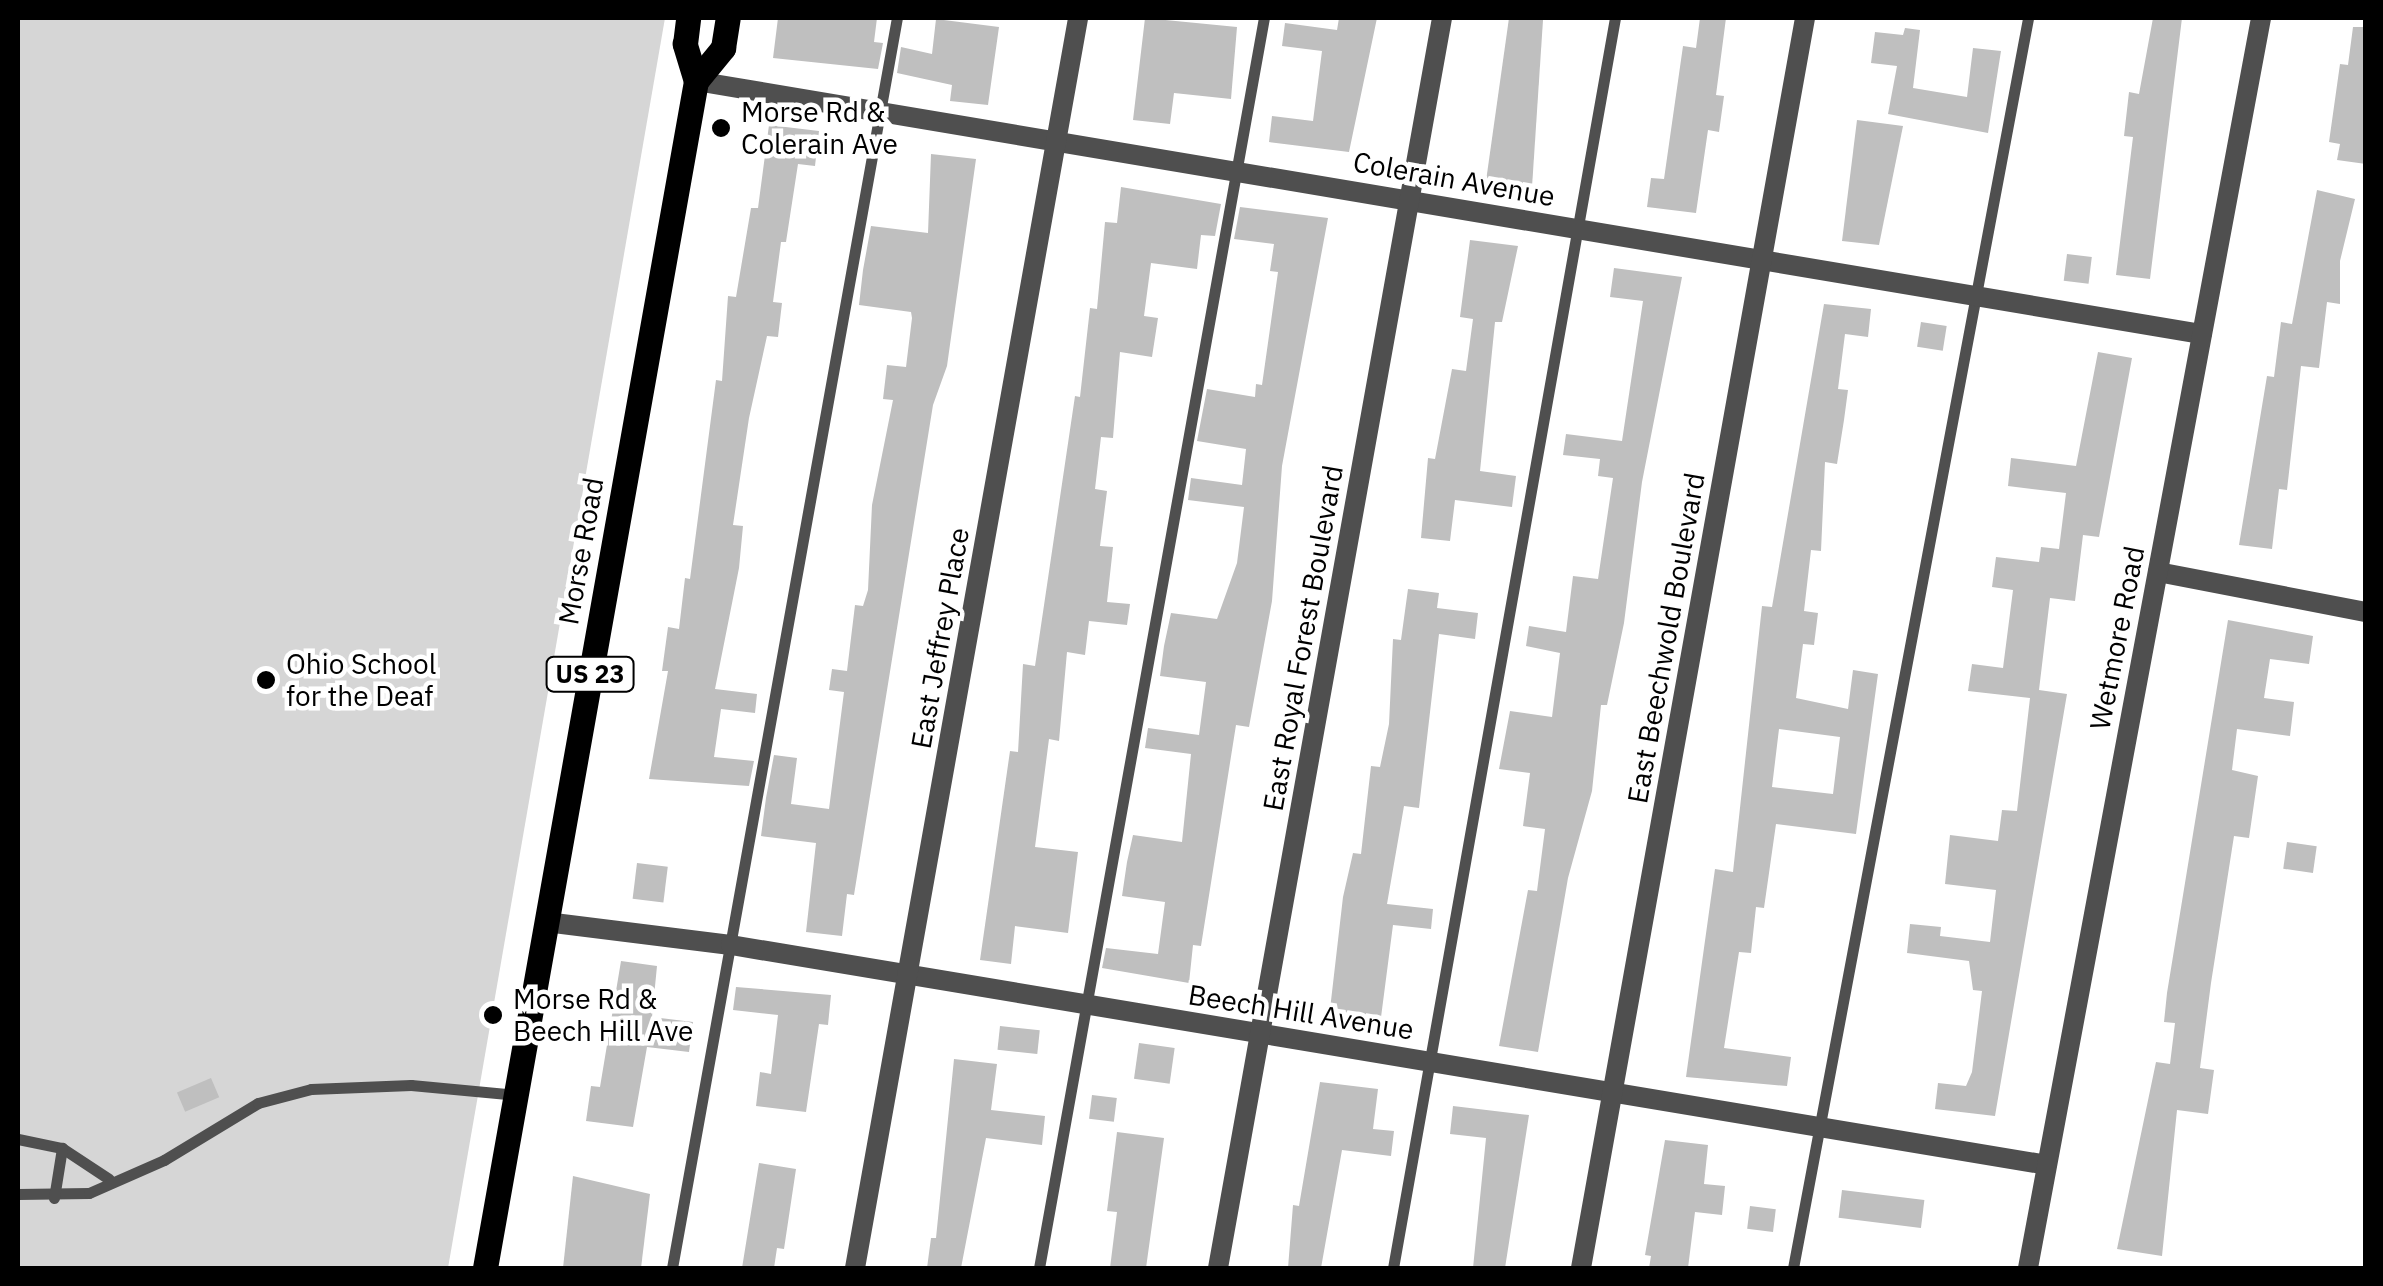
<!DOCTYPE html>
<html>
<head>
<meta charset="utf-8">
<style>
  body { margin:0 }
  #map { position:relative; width:2383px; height:1286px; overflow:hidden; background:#fff; font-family:"IBM Plex Sans",sans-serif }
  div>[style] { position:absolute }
  .green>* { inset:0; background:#d6d6d6 }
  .building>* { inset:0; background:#bfbfbf; transform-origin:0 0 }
  .lane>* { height:11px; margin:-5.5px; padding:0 5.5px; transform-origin:5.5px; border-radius:5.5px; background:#4f4f4f }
  .street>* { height:20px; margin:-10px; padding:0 10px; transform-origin:10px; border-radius:10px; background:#4f4f4f }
  .primary>* { height:25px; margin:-12.5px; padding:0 12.5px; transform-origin:12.5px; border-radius:12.5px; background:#000 }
  .dots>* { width:28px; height:28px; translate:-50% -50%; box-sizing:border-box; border:5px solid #fff; border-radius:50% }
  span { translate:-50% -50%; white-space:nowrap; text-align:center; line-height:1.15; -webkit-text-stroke:9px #fff; paint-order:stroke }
  .shield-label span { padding:2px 8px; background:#fff; border:2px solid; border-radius:8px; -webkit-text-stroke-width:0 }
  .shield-label { font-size:25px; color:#000; font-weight:700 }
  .poi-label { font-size:28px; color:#000 }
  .left { translate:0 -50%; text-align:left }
  .street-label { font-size:28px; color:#000 }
  .frame { position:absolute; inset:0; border:20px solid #000; pointer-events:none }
</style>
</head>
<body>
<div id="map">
  <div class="green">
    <div style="clip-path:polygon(18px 18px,665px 18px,448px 1268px,18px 1268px)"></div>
  </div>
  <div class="building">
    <div style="clip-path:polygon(778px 18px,877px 18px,874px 42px,883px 43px,878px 69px,773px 58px)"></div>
    <div style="clip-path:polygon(1145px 18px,1237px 27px,1231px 99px,1174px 93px,1170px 124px,1133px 120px)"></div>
    <div style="clip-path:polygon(1339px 18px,1377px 18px,1349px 152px,1269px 142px,1272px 116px,1313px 121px,1322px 51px,1282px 46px,1285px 23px,1337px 30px)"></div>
    <div style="clip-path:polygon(1509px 18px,1543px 20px,1532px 187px,1486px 181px)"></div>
    <div style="clip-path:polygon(1700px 18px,1726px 18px,1716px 95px,1724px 96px,1719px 132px,1708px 130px,1696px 213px,1647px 207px,1651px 178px,1664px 179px,1683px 46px,1696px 48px)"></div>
    <div style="clip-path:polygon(2153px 18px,2182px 18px,2150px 279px,2116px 275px,2133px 137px,2124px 136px,2129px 92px,2139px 94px)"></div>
    <div style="clip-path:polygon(936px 19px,999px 27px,988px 105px,950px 101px,952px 85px,897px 73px,901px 47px,932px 54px)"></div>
    <div style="clip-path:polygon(2353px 27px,2366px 27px,2366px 164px,2337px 160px,2340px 144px,2329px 142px,2340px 64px,2348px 65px)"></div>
    <div style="clip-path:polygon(1905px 28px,1920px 30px,1913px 88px,1967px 97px,1973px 48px,2001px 51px,1988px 133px,1888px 114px,1897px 66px,1871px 63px,1875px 32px,1903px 35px)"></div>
    <div style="clip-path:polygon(1857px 120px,1903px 126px,1879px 245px,1842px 241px)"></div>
    <div style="clip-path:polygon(769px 125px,819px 131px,815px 166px,798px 164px,786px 242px,781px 242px,773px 302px,782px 303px,778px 337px,767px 336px,749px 418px,733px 525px,743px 526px,739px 568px,715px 689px,757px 694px,755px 713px,721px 709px,714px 757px,754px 761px,749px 786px,649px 779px,668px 671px,662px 671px,668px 627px,679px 629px,685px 578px,690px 579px,716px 380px,722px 381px,728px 296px,736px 297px,751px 208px,758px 208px)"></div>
    <div style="clip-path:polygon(931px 154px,976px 159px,947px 366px,933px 405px,854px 895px,847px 894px,842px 936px,806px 932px,816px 843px,761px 836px,766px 798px,774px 755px,797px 758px,791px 804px,829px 809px,844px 692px,829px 690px,832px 669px,847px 671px,855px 605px,863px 606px,868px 590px,872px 505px,893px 400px,883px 399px,887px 365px,906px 367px,912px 318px,911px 312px,859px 305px,863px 270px,871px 226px,928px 233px)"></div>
    <div style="clip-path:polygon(1121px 187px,1221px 204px,1215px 236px,1201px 235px,1197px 269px,1151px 263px,1144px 316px,1158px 318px,1152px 357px,1120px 352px,1113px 438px,1101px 437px,1095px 489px,1107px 491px,1100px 546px,1113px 547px,1107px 602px,1130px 604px,1127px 625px,1089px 621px,1085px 655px,1067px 652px,1059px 741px,1049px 739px,1035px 847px,1078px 852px,1068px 933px,1015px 926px,1011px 964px,980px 960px,1010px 751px,1018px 752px,1023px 664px,1035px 666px,1075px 396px,1080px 397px,1090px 308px,1097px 309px,1105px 222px,1117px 223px)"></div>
    <div style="clip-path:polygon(2317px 190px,2355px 199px,2340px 261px,2340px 304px,2327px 302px,2319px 368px,2301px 366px,2287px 490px,2279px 489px,2272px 549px,2239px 545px,2267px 376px,2274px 377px,2281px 322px,2292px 324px)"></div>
    <div style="clip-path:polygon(1240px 207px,1328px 218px,1282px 466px,1272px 601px,1249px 727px,1236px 725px,1201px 946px,1193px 945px,1189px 983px,1102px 968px,1106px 948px,1158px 954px,1165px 902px,1122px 896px,1127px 862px,1133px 835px,1182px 842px,1191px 754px,1145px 748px,1148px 728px,1199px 735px,1206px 682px,1160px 676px,1164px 646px,1171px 613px,1217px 619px,1237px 563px,1244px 507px,1188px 500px,1191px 478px,1242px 485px,1246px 449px,1197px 441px,1207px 389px,1255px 397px,1256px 384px,1262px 385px,1278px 272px,1270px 271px,1274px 244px,1234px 239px)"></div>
    <div style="clip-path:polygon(1470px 240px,1518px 246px,1502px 322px,1495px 322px,1480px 471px,1516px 476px,1512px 507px,1455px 500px,1450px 541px,1421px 538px,1428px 458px,1435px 459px,1452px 369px,1466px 371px,1473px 319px,1460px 317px)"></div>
    <div style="left:2067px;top:254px;width:25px;height:27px;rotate:7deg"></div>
    <div style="clip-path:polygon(1614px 268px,1682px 277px,1642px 482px,1624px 623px,1607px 705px,1601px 705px,1592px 791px,1568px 878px,1538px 1052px,1499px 1046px,1528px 890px,1537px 891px,1545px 829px,1523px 826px,1530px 773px,1499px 769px,1510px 711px,1552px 717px,1560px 653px,1526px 646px,1529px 626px,1566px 632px,1573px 576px,1598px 579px,1613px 478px,1598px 476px,1600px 459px,1563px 455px,1566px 434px,1622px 441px,1643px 301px,1610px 297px)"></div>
    <div style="clip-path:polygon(evenodd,1824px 304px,1871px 309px,1868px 337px,1845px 334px,1838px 389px,1848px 390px,1844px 420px,1837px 464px,1825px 462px,1821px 551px,1811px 550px,1804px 611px,1818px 613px,1814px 645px,1803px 644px,1796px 698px,1848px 709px,1853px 670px,1878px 674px,1856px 834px,1776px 824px,1764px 908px,1756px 907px,1751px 953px,1739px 952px,1724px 1048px,1791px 1057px,1787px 1086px,1686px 1077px,1715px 869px,1733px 872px,1762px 606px,1772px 607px,1824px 304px,1779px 729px,1840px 737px,1833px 794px,1772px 787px,1779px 729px)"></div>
    <div style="left:1921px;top:322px;width:26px;height:25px;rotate:9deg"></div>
    <div style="clip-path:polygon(2098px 352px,2132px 358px,2099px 537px,2083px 535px,2075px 601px,2050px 598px,2039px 690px,2067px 694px,1995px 1116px,1935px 1109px,1938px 1083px,1966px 1086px,1972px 1072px,1982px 991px,1973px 990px,1969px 961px,1907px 953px,1910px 924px,1941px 927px,1940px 936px,1990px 942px,1996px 890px,1945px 884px,1950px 835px,1998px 841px,2002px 810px,2017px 811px,2030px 698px,1968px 691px,1972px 664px,2003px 668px,2013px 590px,1992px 587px,1996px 557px,2039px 562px,2041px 547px,2059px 549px,2066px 493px,2008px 486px,2011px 458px,2076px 466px)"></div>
    <div style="clip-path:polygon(1408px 589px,1439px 593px,1437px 608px,1478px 613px,1475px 639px,1439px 634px,1419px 808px,1404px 806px,1387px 904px,1433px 909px,1431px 929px,1393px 925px,1380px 1025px,1329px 1018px,1343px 897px,1353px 853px,1361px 854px,1371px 766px,1380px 767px,1389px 724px,1393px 639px,1401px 640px)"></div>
    <div style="clip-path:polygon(2228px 620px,2313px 636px,2309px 664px,2270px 659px,2264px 698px,2294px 702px,2290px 736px,2237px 729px,2232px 770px,2258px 776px,2249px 838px,2234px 836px,2211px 983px,2200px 1068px,2214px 1070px,2208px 1114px,2177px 1110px,2162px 1256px,2117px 1249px,2156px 1062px,2170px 1064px,2175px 1023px,2164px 1022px,2167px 993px)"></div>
    <div style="left:2287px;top:842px;width:30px;height:27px;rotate:8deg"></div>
    <div style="left:637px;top:863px;width:31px;height:36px;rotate:7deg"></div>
    <div style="clip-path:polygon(621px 961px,657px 966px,652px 1017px,693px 1022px,689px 1052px,647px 1047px,633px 1127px,586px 1121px,591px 1086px,600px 1087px)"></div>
    <div style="clip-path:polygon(736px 987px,831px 995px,828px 1025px,819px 1024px,806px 1112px,756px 1106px,760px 1072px,771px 1074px,778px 1015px,733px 1010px)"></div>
    <div style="left:1000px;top:1026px;width:40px;height:24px;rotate:6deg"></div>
    <div style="left:1139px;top:1043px;width:36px;height:36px;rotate:8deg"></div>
    <div style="clip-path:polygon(954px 1059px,997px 1064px,991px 1110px,1045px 1116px,1042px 1145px,986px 1138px,961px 1268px,927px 1268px,931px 1238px,936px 1238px)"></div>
    <div style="left:211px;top:1078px;width:21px;height:37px;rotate:67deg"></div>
    <div style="clip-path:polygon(1320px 1082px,1378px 1089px,1373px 1129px,1394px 1131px,1391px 1156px,1342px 1150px,1321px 1268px,1288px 1268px,1293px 1205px,1299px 1206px)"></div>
    <div style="left:1092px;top:1095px;width:25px;height:24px;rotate:7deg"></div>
    <div style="clip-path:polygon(1453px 1106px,1529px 1115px,1505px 1268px,1473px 1268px,1486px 1138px,1450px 1134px)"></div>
    <div style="clip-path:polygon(1117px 1132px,1164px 1138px,1146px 1268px,1110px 1268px,1117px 1212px,1107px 1211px)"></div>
    <div style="clip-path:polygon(1665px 1140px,1708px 1145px,1704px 1184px,1725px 1186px,1722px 1215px,1695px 1212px,1688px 1268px,1649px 1268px,1651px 1256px,1645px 1255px)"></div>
    <div style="clip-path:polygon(759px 1163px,796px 1169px,784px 1249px,777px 1248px,774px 1268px,742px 1268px)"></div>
    <div style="clip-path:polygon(573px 1176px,650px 1194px,641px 1268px,563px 1268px)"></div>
    <div style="left:1842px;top:1190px;width:83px;height:28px;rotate:7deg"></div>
    <div style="left:1750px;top:1206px;width:26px;height:23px;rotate:7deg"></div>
  </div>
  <div class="lane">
    <div style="left:18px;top:1139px;width:45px;rotate:11.6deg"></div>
    <div style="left:62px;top:1148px;width:56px;rotate:33.4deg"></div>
    <div style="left:18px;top:1194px;width:71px;rotate:-0.8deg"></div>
    <div style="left:89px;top:1193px;width:82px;rotate:-23.7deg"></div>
    <div style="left:164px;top:1160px;width:110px;rotate:-31.2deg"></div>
    <div style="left:258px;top:1103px;width:55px;rotate:-14.8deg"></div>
    <div style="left:311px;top:1089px;width:100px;rotate:-2.3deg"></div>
    <div style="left:411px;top:1085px;width:105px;rotate:5.4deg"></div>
    <div style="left:54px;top:1198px;width:51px;rotate:-80.9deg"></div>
    <div style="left:672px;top:1268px;width:1270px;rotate:-79.8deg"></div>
    <div style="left:1039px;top:1268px;width:1270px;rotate:-79.8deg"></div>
    <div style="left:1393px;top:1268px;width:1270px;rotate:-79.93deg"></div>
    <div style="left:1793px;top:1268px;width:1272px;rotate:-79.35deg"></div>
  </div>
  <div class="street">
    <div style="left:696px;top:81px;width:1527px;rotate:9.54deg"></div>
    <div style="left:2158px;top:572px;width:212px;rotate:10.9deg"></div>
    <div style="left:546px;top:922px;width:186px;rotate:7.1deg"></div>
    <div style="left:731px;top:945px;width:1334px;rotate:9.49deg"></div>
    <div style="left:855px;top:1268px;width:1270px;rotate:-79.88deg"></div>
    <div style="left:1218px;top:1268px;width:1270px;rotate:-79.84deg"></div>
    <div style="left:1581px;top:1268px;width:1270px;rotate:-79.84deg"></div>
    <div style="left:2028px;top:1268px;width:1272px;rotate:-79.44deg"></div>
  </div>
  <div class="primary">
    <div style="left:696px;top:81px;width:43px;rotate:-50.7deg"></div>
    <div style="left:723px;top:48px;width:30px;rotate:-81deg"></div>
    <div style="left:485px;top:1268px;width:1206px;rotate:-79.92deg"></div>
    <div style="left:696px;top:81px;width:39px;rotate:-107deg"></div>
    <div style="left:685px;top:44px;width:26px;rotate:-83deg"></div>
  </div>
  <div class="dots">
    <div style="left:721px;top:128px;background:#000"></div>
    <div style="left:266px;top:680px;background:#000"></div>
    <div style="left:493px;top:1015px;background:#000"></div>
  </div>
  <div class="shield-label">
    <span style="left:590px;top:674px">US 23</span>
  </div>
  <div class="poi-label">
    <span class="left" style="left:741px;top:128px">Morse Rd &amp;<br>Colerain Ave</span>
    <span class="left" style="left:286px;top:680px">Ohio School<br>for the Deaf</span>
    <span class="left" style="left:513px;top:1015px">Morse Rd &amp;<br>Beech Hill Ave</span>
  </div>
  <div class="street-label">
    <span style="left:1454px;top:179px;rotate:10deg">Colerain Avenue</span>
    <span style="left:581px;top:551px;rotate:-80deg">Morse Road</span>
    <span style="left:940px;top:638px;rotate:-80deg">East Jeffrey Place</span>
    <span style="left:1303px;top:638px;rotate:-80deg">East Royal Forest Boulevard</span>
    <span style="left:1666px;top:638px;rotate:-80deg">East Beechwold Boulevard</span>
    <span style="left:2117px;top:638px;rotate:-79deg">Wetmore Road</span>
    <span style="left:1301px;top:1012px;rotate:9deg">Beech Hill Avenue</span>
  </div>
  <div class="frame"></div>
</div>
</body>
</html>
